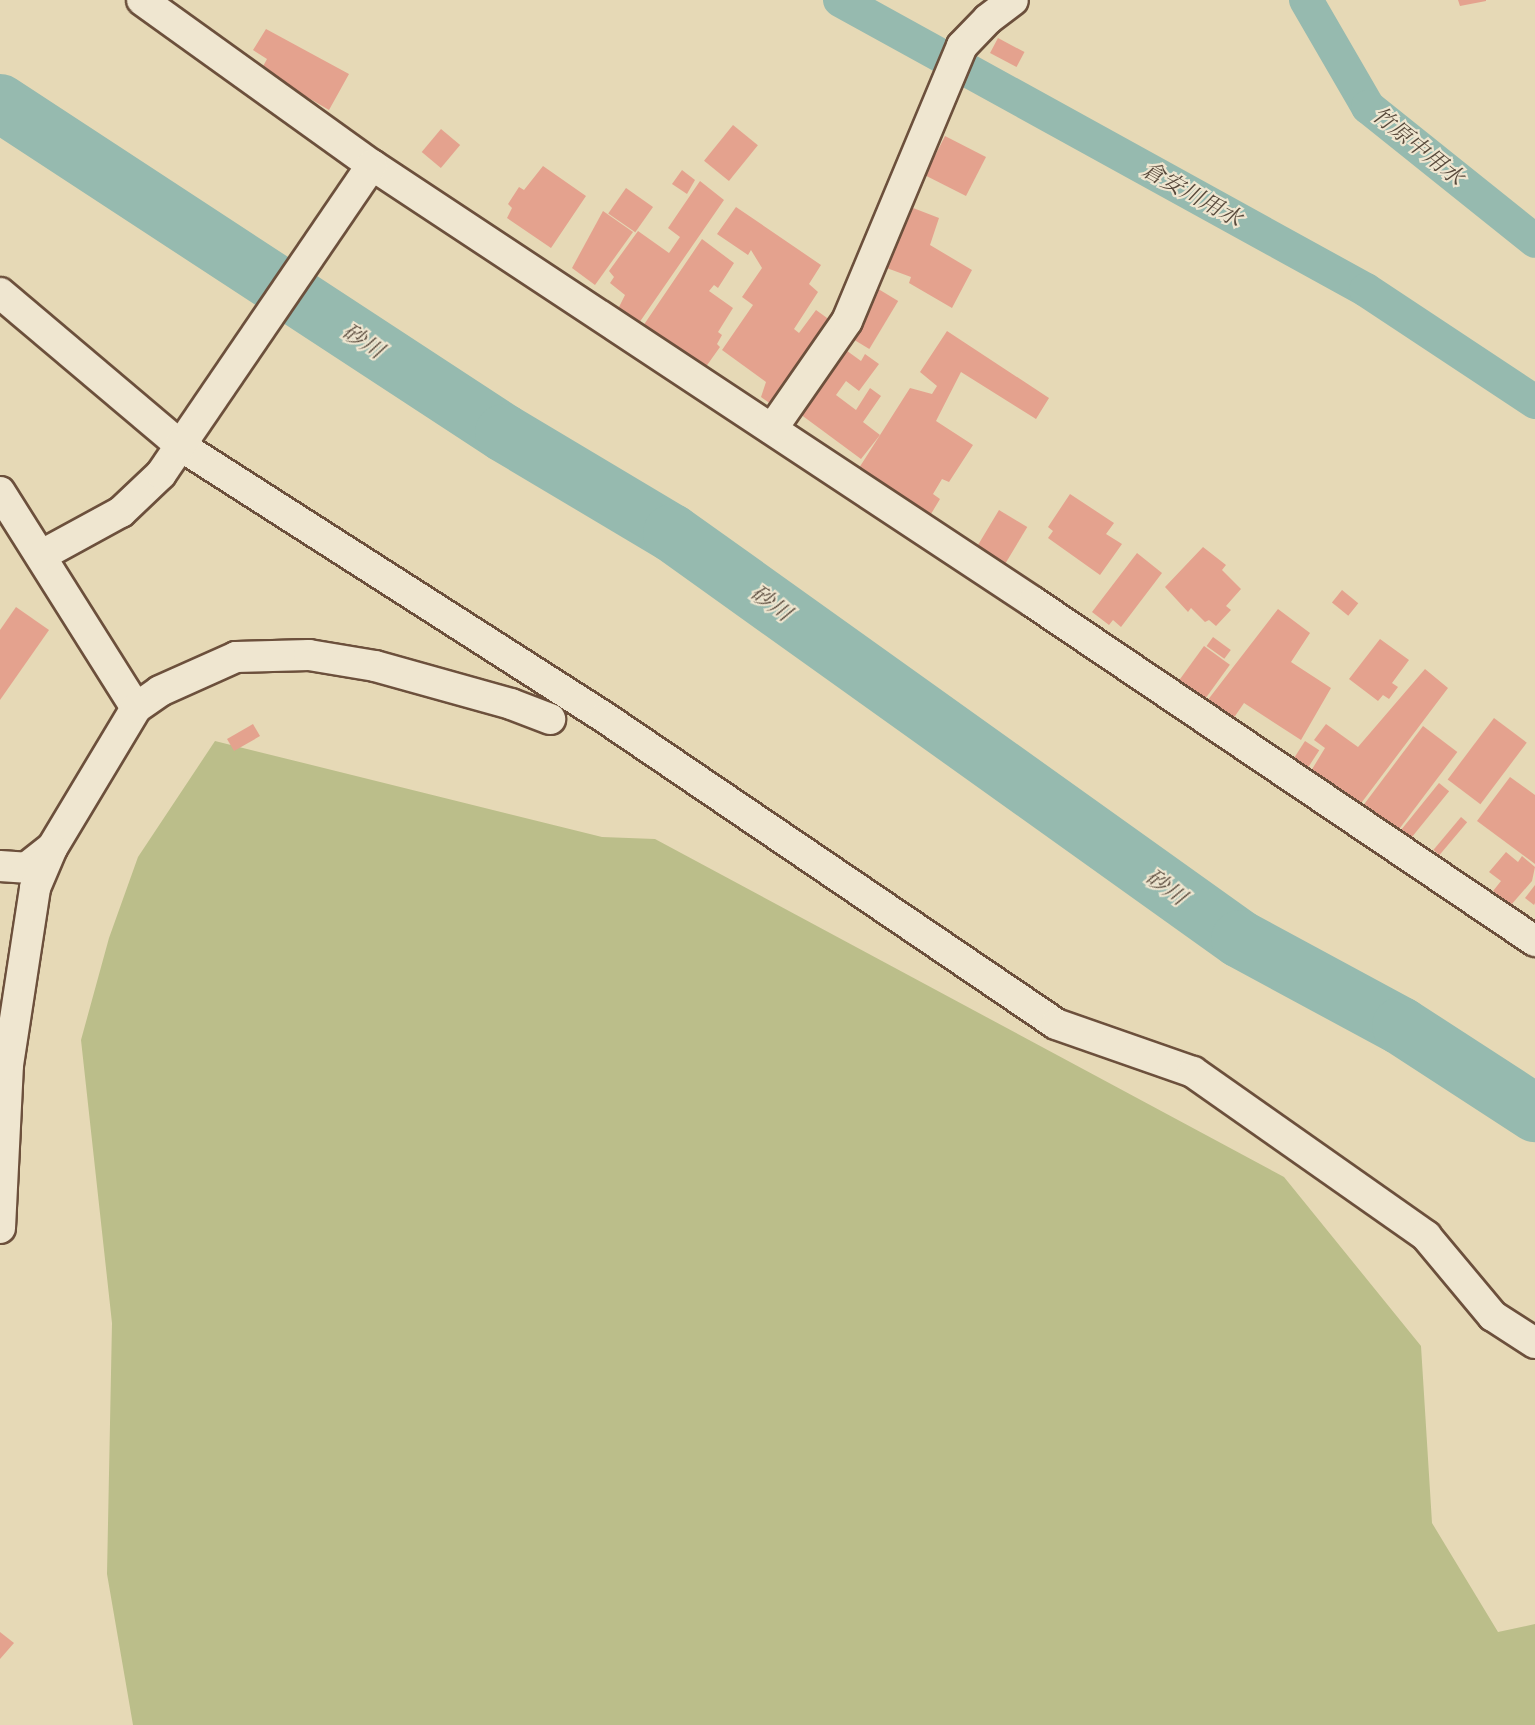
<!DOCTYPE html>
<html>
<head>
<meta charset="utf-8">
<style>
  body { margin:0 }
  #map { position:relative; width:1535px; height:1725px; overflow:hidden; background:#e6d9b6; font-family:"Gentium Book Plus","Noto Serif JP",serif }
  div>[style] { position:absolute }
  .green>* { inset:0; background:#bbbe8a }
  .canal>* { height:34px; margin:-17px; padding:0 17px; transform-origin:17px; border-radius:17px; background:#96baaf }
  .river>* { height:58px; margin:-29px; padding:0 29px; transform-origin:29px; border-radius:29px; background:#96baaf }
  .building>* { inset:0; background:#e4a28e; transform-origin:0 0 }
  .roads { filter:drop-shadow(2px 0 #6c503c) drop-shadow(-2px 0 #6c503c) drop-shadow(0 2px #6c503c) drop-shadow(0 -2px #6c503c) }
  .street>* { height:30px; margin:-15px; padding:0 15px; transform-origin:15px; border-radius:15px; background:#efe6d0 }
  span { translate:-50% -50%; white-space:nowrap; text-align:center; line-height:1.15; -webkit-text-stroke:4.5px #efe6d0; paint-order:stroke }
  .water-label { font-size:22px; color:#58493b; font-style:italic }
</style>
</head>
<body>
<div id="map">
  <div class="green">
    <div style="clip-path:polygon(215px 741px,602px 837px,655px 839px,1284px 1177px,1421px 1346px,1432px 1523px,1498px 1632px,1535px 1624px,1535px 1725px,133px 1725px,107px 1574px,112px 1323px,81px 1040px,109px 938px,138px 857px)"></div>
  </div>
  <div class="canal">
    <div style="left:840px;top:0;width:601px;rotate:28.87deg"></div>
    <div style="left:1366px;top:290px;width:203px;rotate:33.5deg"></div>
    <div style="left:1306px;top:0;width:124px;rotate:59.9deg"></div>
    <div style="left:1368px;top:107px;width:214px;rotate:38.7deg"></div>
  </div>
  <div class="river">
    <div style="left:0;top:103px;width:602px;rotate:33.22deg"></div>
    <div style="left:504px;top:433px;width:196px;rotate:30.8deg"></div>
    <div style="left:672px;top:533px;width:698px;rotate:35.56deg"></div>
    <div style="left:1240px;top:939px;width:183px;rotate:28.4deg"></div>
    <div style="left:1401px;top:1026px;width:160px;rotate:33deg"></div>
  </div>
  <div class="building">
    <div style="clip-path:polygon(1458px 0,1486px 0,1486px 1px,1460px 6px)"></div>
    <div style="clip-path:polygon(266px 29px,349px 74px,329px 110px,261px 70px,267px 59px,253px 50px)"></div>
    <div style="left:998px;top:38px;width:30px;height:17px;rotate:28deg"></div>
    <div style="left:733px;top:125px;width:32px;height:46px;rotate:39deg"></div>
    <div style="left:441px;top:129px;width:25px;height:30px;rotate:40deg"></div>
    <div style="left:945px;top:136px;width:46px;height:44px;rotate:27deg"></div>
    <div style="clip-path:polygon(543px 166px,586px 196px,551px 248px,507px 218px,512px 208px,508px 204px,519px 187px,524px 190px)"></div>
    <div style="clip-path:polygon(682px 170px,695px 180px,687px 194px,672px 184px)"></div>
    <div style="clip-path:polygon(700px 181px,724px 200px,639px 323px,618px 309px,625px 295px,610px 283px,614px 277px,609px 271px,638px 231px,669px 253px,680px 237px,668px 228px)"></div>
    <div style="left:626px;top:188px;width:33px;height:31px;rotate:35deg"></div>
    <div style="clip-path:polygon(908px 206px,939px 218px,930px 245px,972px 270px,952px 308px,909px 283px,911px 277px,884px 267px)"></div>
    <div style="clip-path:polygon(736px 207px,821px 265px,809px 284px,818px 292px,794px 329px,799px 333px,816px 310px,834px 323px,775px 407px,761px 397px,766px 382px,722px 350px,753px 305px,742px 297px,762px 268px,751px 250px,748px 255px,717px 234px)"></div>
    <div style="clip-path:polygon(603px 211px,633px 232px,595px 285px,572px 268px)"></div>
    <div style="clip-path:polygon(702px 239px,734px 263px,718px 288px,714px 285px,709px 291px,733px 308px,718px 332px,722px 335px,717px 344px,720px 347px,705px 368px,643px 326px)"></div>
    <div style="left:875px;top:287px;width:27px;height:56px;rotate:31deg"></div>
    <div style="clip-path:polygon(947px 331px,1049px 398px,1036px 419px,961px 372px,936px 421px,973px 445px,949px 482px,942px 479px,933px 494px,940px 499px,931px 514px,859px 468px,910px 388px,932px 394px,937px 386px,920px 372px)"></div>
    <div style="clip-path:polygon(843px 348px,861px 361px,865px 354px,879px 364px,859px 391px,846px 381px,836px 395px,856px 410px,870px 388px,881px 396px,863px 422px,880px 435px,861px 459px,796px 411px)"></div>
    <div style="clip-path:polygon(1070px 494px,1114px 523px,1106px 534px,1122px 544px,1100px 575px,1048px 538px,1053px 531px,1048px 527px)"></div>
    <div style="left:999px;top:510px;width:33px;height:44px;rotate:31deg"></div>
    <div style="clip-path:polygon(1203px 547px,1226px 565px,1222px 570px,1241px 589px,1226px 606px,1231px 610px,1216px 626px,1209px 620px,1205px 622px,1191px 608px,1188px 612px,1165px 587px)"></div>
    <div style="clip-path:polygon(1137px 553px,1162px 573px,1121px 627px,1113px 620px,1109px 625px,1092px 612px)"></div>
    <div style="left:1342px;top:590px;width:21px;height:16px;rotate:39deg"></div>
    <div style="clip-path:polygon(16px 607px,49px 630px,0 700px,0 630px)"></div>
    <div style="clip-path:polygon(1278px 609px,1310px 633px,1291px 662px,1331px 688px,1301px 740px,1244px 703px,1233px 719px,1207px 701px)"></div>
    <div style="left:1213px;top:637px;width:22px;height:11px;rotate:36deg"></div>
    <div style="clip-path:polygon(1380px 639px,1409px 660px,1392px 683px,1398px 687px,1389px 699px,1383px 695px,1378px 701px,1349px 679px)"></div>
    <div style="left:1204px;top:646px;width:32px;height:45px;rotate:36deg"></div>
    <div style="clip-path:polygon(1425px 669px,1448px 688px,1359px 806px,1311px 771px,1325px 748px,1314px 740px,1326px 724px,1358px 747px)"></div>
    <div style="left:1494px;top:718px;width:41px;height:77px;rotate:37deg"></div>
    <div style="left:253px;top:724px;width:14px;height:30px;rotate:60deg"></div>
    <div style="left:1423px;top:726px;width:43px;height:101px;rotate:37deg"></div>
    <div style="left:1305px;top:741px;width:17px;height:24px;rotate:33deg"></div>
    <div style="clip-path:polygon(1510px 777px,1535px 795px,1535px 864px,1477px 821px)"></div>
    <div style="left:1439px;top:783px;width:13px;height:60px;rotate:39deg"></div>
    <div style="left:1461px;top:817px;width:8px;height:43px;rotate:40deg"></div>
    <div style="clip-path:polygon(1506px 852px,1518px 862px,1522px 856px,1535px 867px,1532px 881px,1511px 905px,1493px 891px,1501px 881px,1489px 872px)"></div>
    <div style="clip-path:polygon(1535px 885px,1535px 903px,1534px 905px,1525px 898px)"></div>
    <div style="clip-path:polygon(0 1632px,14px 1643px,0 1659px)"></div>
  </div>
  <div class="roads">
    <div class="street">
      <div style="left:142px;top:0;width:283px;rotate:35.7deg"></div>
      <div style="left:372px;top:165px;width:792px;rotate:33.47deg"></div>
      <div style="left:1033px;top:602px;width:606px;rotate:34.03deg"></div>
      <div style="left:0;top:293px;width:237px;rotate:40.2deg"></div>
      <div style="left:181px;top:446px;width:502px;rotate:32.65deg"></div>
      <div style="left:604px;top:717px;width:546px;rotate:34.18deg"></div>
      <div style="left:1056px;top:1024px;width:145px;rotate:19.3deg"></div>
      <div style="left:1193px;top:1072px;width:285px;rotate:35.1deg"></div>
      <div style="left:1426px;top:1236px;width:104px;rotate:50.1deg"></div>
      <div style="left:1493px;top:1316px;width:50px;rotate:32.7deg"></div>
      <div style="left:772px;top:429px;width:131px;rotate:-55.2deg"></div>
      <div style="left:847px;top:321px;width:298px;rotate:-67.3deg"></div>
      <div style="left:962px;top:46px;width:37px;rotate:-46deg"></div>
      <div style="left:988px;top:19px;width:31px;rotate:-37deg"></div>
      <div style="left:0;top:492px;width:255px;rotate:57.8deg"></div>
      <div style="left:42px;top:555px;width:90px;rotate:-28.6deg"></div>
      <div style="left:121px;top:512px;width:55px;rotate:-43.5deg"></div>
      <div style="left:161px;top:474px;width:374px;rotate:-55.7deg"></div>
      <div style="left:0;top:866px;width:26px;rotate:4deg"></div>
      <div style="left:26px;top:868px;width:33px;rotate:-38deg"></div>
      <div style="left:52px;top:848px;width:163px;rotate:-59deg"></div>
      <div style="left:136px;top:708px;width:29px;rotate:-35deg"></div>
      <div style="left:160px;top:691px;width:83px;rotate:-24.1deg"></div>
      <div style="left:236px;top:657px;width:73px;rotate:-1.6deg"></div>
      <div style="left:309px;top:655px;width:67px;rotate:9.5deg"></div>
      <div style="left:375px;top:666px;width:141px;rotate:15.6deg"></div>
      <div style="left:511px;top:704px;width:42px;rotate:21deg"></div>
      <div style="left:0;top:1228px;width:163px;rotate:-87.2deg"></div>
      <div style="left:8px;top:1065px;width:179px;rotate:-81.3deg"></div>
      <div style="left:35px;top:888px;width:43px;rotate:-67deg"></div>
    </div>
  </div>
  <div class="water-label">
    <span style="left:1418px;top:146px;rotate:39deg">竹原中用水</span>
    <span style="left:1192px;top:194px;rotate:29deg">倉安川用水</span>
    <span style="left:363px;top:341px;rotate:33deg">砂川</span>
    <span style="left:771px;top:603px;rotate:36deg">砂川</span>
    <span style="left:1166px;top:887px;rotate:36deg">砂川</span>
  </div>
</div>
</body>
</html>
